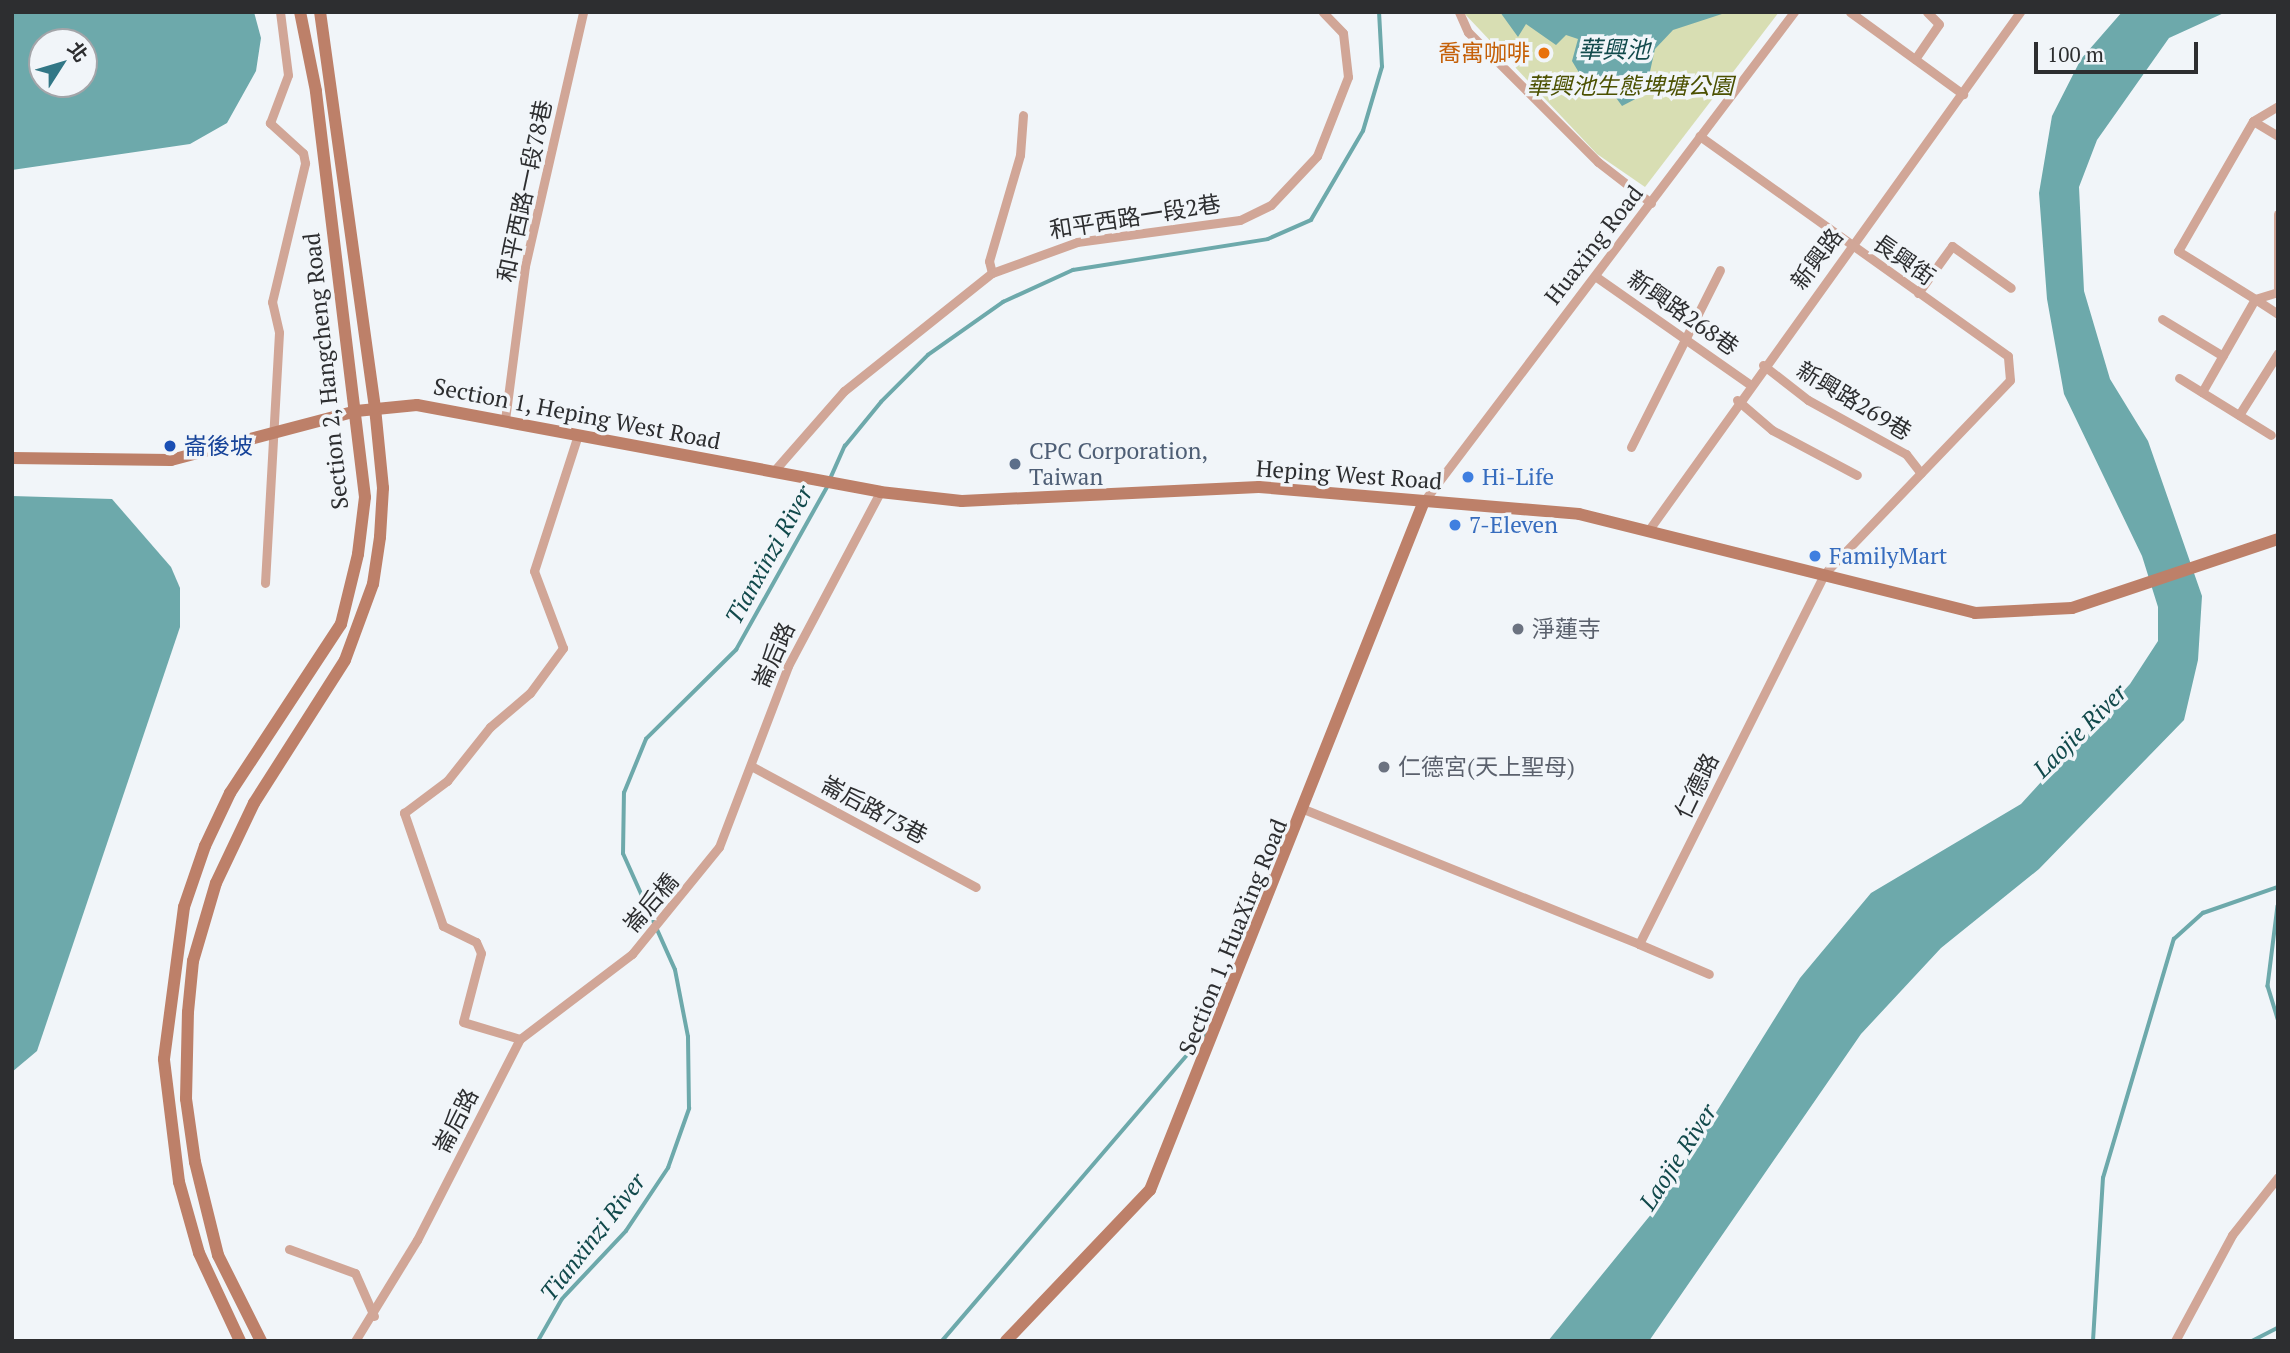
<!DOCTYPE html>
<html>
<head>
<meta charset="utf-8">
<style>
  body { margin:0 }
  #map { position:relative; width:2290px; height:1353px; overflow:hidden; background:#f1f5f9; font-family:"PT Serif","Noto Sans TC",serif }
  div>[style] { position:absolute }
  .green>* { inset:0; background:#d8deb3 }
  .water>* { inset:0; background:#6da9ab }
  .stream>* { height:3.5px; margin:-1.75px; padding:0 1.75px; transform-origin:1.75px; border-radius:1.75px; background:#6da9ab }
  .street>* { height:9px; margin:-4.5px; padding:0 4.5px; transform-origin:4.5px; border-radius:4.5px; background:#d1a697 }
  .secondary>* { height:12px; margin:-6px; padding:0 6px; transform-origin:6px; border-radius:6px; background:#bd8069 }
  .dots>* { width:19px; height:19px; translate:-50% -50%; box-sizing:border-box; border:4px solid #f1f5f9; border-radius:50% }
  span { translate:-50% -50%; white-space:nowrap; text-align:center; line-height:1.15; -webkit-text-stroke:7px #f1f5f9; paint-order:stroke }
  .food-label { font-size:23px; color:#c56008 }
  .right { translate:-100% -50%; text-align:right }
  .park-label { font-size:23px; color:#4b5000; font-style:italic }
  .street-label { font-size:23px; color:#2d2e30 }
  .transit-label { font-size:23px; color:#164399 }
  .left { translate:0 -50%; text-align:left }
  .service-label { font-size:23px; color:#4e5e75 }
  .shop-label { font-size:23px; color:#366cbe }
  .worship-label { font-size:23px; color:#5b616d }
  .water-label { font-size:24px; color:#11494b; font-style:italic }
  .frame { position:absolute; inset:0; border:14px solid #2d2e30; pointer-events:none }
  .north { position:absolute; left:28px; top:28px; width:70px; height:70px; box-sizing:border-box; background:#f1f5f9; border:2px solid #a3a5a9; border-radius:50%; rotate:53deg; font-size:19px; font-weight:700; line-height:28px; text-align:center; color:#2d2e30 }
  .north::after { content:''; display:block; margin:auto; width:24px; height:32px; background:#327786; clip-path:polygon(50% 0,100% 100%,50% 72%,0 100%) }
  .scale { position:absolute; left:2034px; top:42px; width:164px; height:32px; box-sizing:border-box; border:4px solid #2d2e30; border-top:0; padding-left:9px; font-size:21px; line-height:24px; white-space:nowrap; color:#2d2e30; -webkit-text-stroke:5px #f1f5f9; paint-order:stroke }
</style>
</head>
<body>
<div id="map">
  <div class="green">
    <div style="clip-path:polygon(1463px 12px,1779px 12px,1645px 187px,1597px 154px)"></div>
  </div>
  <div class="water">
    <div style="clip-path:polygon(evenodd,12px 12px,254px 12px,261px 38px,256px 71px,227px 123px,190px 144px,12px 170px,12px 12px,42px 42px,84px 42px,84px 84px,42px 84px,42px 42px)"></div>
    <div style="clip-path:polygon(1500px 12px,1725px 12px,1725px 13px,1673px 30px,1655px 49px,1645px 94px,1622px 106px,1609px 88px,1581px 76px,1572px 61px,1578px 39px,1566px 35px,1556px 45px,1526px 24px,1518px 37px)"></div>
    <div style="clip-path:polygon(2122px 12px,2226px 12px,2169px 38px,2097px 140px,2079px 187px,2084px 291px,2110px 379px,2148px 441px,2202px 596px,2198px 660px,2184px 720px,2039px 869px,1941px 948px,1861px 1034px,1649px 1341px,1548px 1341px,1657px 1207px,1800px 978px,1871px 893px,2021px 804px,2130px 684px,2158px 641px,2158px 607px,2142px 556px,2064px 394px,2047px 299px,2039px 193px,2052px 116px,2081px 59px)"></div>
    <div style="clip-path:polygon(12px 496px,112px 499px,171px 567px,180px 588px,180px 627px,37px 1051px,12px 1072px)"></div>
  </div>
  <div class="stream">
    <div style="left:830px;top:479px;width:36px;rotate:-66deg"></div>
    <div style="left:845px;top:446px;width:57px;rotate:-50.7deg"></div>
    <div style="left:881px;top:402px;width:66px;rotate:-45deg"></div>
    <div style="left:928px;top:355px;width:92px;rotate:-35.2deg"></div>
    <div style="left:1003px;top:302px;width:77px;rotate:-24.6deg"></div>
    <div style="left:1073px;top:270px;width:197px;rotate:-9deg"></div>
    <div style="left:1268px;top:239px;width:47px;rotate:-23.8deg"></div>
    <div style="left:1311px;top:220px;width:103px;rotate:-59.7deg"></div>
    <div style="left:1363px;top:131px;width:67px;rotate:-73.5deg"></div>
    <div style="left:1382px;top:67px;width:55px;rotate:-93.1deg"></div>
    <div style="left:2278px;top:906px;width:81px;rotate:97.1deg"></div>
    <div style="left:2268px;top:986px;width:34px;rotate:73deg"></div>
    <div style="left:538px;top:1341px;width:48px;rotate:-60.3deg"></div>
    <div style="left:562px;top:1299px;width:93px;rotate:-46.7deg"></div>
    <div style="left:626px;top:1231px;width:76px;rotate:-56.3deg"></div>
    <div style="left:668px;top:1168px;width:63px;rotate:-70.4deg"></div>
    <div style="left:689px;top:1109px;width:72px;rotate:-90.8deg"></div>
    <div style="left:688px;top:1037px;width:68px;rotate:-101deg"></div>
    <div style="left:675px;top:970px;width:127px;rotate:-114.1deg"></div>
    <div style="left:623px;top:854px;width:61px;rotate:-89.1deg"></div>
    <div style="left:624px;top:793px;width:58px;rotate:-67.8deg"></div>
    <div style="left:646px;top:739px;width:127px;rotate:-44.7deg"></div>
    <div style="left:736px;top:650px;width:187px;rotate:-60.8deg"></div>
    <div style="left:942px;top:1341px;width:406px;rotate:-49.4deg"></div>
    <div style="left:2093px;top:1341px;width:163px;rotate:-86.5deg"></div>
    <div style="left:2103px;top:1178px;width:249px;rotate:-73.5deg"></div>
    <div style="left:2174px;top:939px;width:39px;rotate:-42deg"></div>
    <div style="left:2203px;top:913px;width:79px;rotate:-19.1deg"></div>
    <div style="left:2252px;top:1341px;width:29px;rotate:-27deg"></div>
  </div>
  <div class="street">
    <div style="left:1459px;top:12px;width:22px;rotate:66deg"></div>
    <div style="left:1468px;top:32px;width:184px;rotate:45deg"></div>
    <div style="left:1598px;top:162px;width:67px;rotate:37.7deg"></div>
    <div style="left:1850px;top:12px;width:140px;rotate:36deg"></div>
    <div style="left:1915px;top:59px;width:42px;rotate:-55.6deg"></div>
    <div style="left:1939px;top:24px;width:17px;rotate:-135deg"></div>
    <div style="left:2278px;top:106px;width:29px;rotate:149deg"></div>
    <div style="left:2253px;top:121px;width:29px;rotate:31deg"></div>
    <div style="left:2253px;top:121px;width:150px;rotate:120deg"></div>
    <div style="left:2178px;top:251px;width:91px;rotate:31.9deg"></div>
    <div style="left:2255px;top:299px;width:24px;rotate:-17deg"></div>
    <div style="left:2278px;top:214px;width:74px;rotate:90deg"></div>
    <div style="left:992px;top:273px;width:12px;rotate:-104deg"></div>
    <div style="left:989px;top:261px;width:110px;rotate:-73.7deg"></div>
    <div style="left:1020px;top:155px;width:40px;rotate:-85.7deg"></div>
    <div style="left:1595px;top:276px;width:187px;rotate:35deg"></div>
    <div style="left:1918px;top:293px;width:58px;rotate:-54.1deg"></div>
    <div style="left:1952px;top:246px;width:72px;rotate:35.4deg"></div>
    <div style="left:2162px;top:319px;width:71px;rotate:31.2deg"></div>
    <div style="left:1763px;top:365px;width:57px;rotate:37.9deg"></div>
    <div style="left:1808px;top:400px;width:112px;rotate:28.9deg"></div>
    <div style="left:1906px;top:454px;width:24px;rotate:52deg"></div>
    <div style="left:2179px;top:378px;width:108px;rotate:31.8deg"></div>
    <div style="left:2202px;top:392px;width:107px;rotate:-60.3deg"></div>
    <div style="left:2255px;top:299px;width:27px;rotate:33deg"></div>
    <div style="left:1737px;top:400px;width:46px;rotate:40.6deg"></div>
    <div style="left:1772px;top:430px;width:96px;rotate:27.9deg"></div>
    <div style="left:2239px;top:415px;width:73px;rotate:-57.8deg"></div>
    <div style="left:505px;top:420px;width:155px;rotate:-82.6deg"></div>
    <div style="left:525px;top:266px;width:261px;rotate:-77.1deg"></div>
    <div style="left:1631px;top:447px;width:198px;rotate:-63.3deg"></div>
    <div style="left:773px;top:472px;width:108px;rotate:-48.8deg"></div>
    <div style="left:844px;top:391px;width:189px;rotate:-38.6deg"></div>
    <div style="left:992px;top:273px;width:90px;rotate:-20deg"></div>
    <div style="left:1077px;top:242px;width:164px;rotate:-7.7deg"></div>
    <div style="left:1240px;top:220px;width:34px;rotate:-26deg"></div>
    <div style="left:1271px;top:205px;width:67px;rotate:-46.8deg"></div>
    <div style="left:1317px;top:156px;width:85px;rotate:-68.6deg"></div>
    <div style="left:1348px;top:77px;width:44px;rotate:-96.5deg"></div>
    <div style="left:1343px;top:33px;width:29px;rotate:-134deg"></div>
    <div style="left:1424px;top:501px;width:613px;rotate:-52.89deg"></div>
    <div style="left:1648px;top:531px;width:639px;rotate:-54.37deg"></div>
    <div style="left:265px;top:583px;width:251px;rotate:-86.8deg"></div>
    <div style="left:279px;top:332px;width:31px;rotate:-103deg"></div>
    <div style="left:272px;top:302px;width:143px;rotate:-76.6deg"></div>
    <div style="left:305px;top:163px;width:10px;rotate:-101deg"></div>
    <div style="left:303px;top:153px;width:45px;rotate:-137.7deg"></div>
    <div style="left:270px;top:123px;width:51px;rotate:-69.4deg"></div>
    <div style="left:288px;top:75px;width:64px;rotate:-97.2deg"></div>
    <div style="left:753px;top:767px;width:253px;rotate:28.3deg"></div>
    <div style="left:1306px;top:810px;width:359px;rotate:21.9deg"></div>
    <div style="left:1639px;top:944px;width:415px;rotate:-63.4deg"></div>
    <div style="left:1825px;top:573px;width:267px;rotate:-46.2deg"></div>
    <div style="left:2010px;top:380px;width:24px;rotate:-95deg"></div>
    <div style="left:2008px;top:356px;width:379px;rotate:-144.5deg"></div>
    <div style="left:1639px;top:944px;width:76px;rotate:23.2deg"></div>
    <div style="left:520px;top:1039px;width:59px;rotate:-163.4deg"></div>
    <div style="left:463px;top:1022px;width:71px;rotate:-75.4deg"></div>
    <div style="left:481px;top:953px;width:12px;rotate:-114deg"></div>
    <div style="left:476px;top:942px;width:37px;rotate:-154deg"></div>
    <div style="left:443px;top:926px;width:120px;rotate:-109deg"></div>
    <div style="left:404px;top:813px;width:54px;rotate:-36.7deg"></div>
    <div style="left:447px;top:781px;width:69px;rotate:-51.5deg"></div>
    <div style="left:490px;top:727px;width:52px;rotate:-40.4deg"></div>
    <div style="left:530px;top:693px;width:56px;rotate:-53.7deg"></div>
    <div style="left:563px;top:648px;width:82px;rotate:-110.6deg"></div>
    <div style="left:534px;top:571px;width:143px;rotate:-72.1deg"></div>
    <div style="left:289px;top:1249px;width:70px;rotate:20deg"></div>
    <div style="left:355px;top:1273px;width:47px;rotate:66.2deg"></div>
    <div style="left:355px;top:1341px;width:119px;rotate:-58.5deg"></div>
    <div style="left:417px;top:1240px;width:226px;rotate:-62.9deg"></div>
    <div style="left:520px;top:1039px;width:141px;rotate:-37.2deg"></div>
    <div style="left:632px;top:954px;width:138px;rotate:-50.9deg"></div>
    <div style="left:719px;top:847px;width:194px;rotate:-69.1deg"></div>
    <div style="left:788px;top:666px;width:197px;rotate:-62.1deg"></div>
    <div style="left:2175px;top:1341px;width:120px;rotate:-61.7deg"></div>
    <div style="left:2232px;top:1235px;width:74px;rotate:-51.6deg"></div>
  </div>
  <div class="secondary">
    <div style="left:12px;top:458px;width:159px;rotate:0.7deg"></div>
    <div style="left:171px;top:460px;width:191px;rotate:-14.8deg"></div>
    <div style="left:356px;top:411px;width:61px;rotate:-5.6deg"></div>
    <div style="left:417px;top:405px;width:471px;rotate:10.6deg"></div>
    <div style="left:880px;top:492px;width:82px;rotate:6.3deg"></div>
    <div style="left:962px;top:501px;width:297px;rotate:-2.7deg"></div>
    <div style="left:1259px;top:487px;width:321px;rotate:4.8deg"></div>
    <div style="left:1579px;top:514px;width:408px;rotate:14deg"></div>
    <div style="left:1975px;top:613px;width:97px;rotate:-3deg"></div>
    <div style="left:2072px;top:608px;width:217px;rotate:-18.5deg"></div>
    <div style="left:240px;top:1341px;width:97px;rotate:-115deg"></div>
    <div style="left:199px;top:1253px;width:74px;rotate:-105.7deg"></div>
    <div style="left:179px;top:1182px;width:124px;rotate:-97deg"></div>
    <div style="left:164px;top:1059px;width:153px;rotate:-82.5deg"></div>
    <div style="left:184px;top:907px;width:65px;rotate:-71deg"></div>
    <div style="left:205px;top:846px;width:59px;rotate:-64.7deg"></div>
    <div style="left:230px;top:793px;width:202px;rotate:-56.7deg"></div>
    <div style="left:341px;top:624px;width:72px;rotate:-76.3deg"></div>
    <div style="left:358px;top:554px;width:57px;rotate:-83deg"></div>
    <div style="left:365px;top:497px;width:409px;rotate:-96.9deg"></div>
    <div style="left:316px;top:91px;width:81px;rotate:-101.4deg"></div>
    <div style="left:261px;top:1341px;width:96px;rotate:-116.6deg"></div>
    <div style="left:218px;top:1255px;width:96px;rotate:-103.9deg"></div>
    <div style="left:195px;top:1162px;width:64px;rotate:-98.1deg"></div>
    <div style="left:186px;top:1099px;width:87px;rotate:-88.7deg"></div>
    <div style="left:188px;top:1012px;width:51px;rotate:-84.4deg"></div>
    <div style="left:193px;top:961px;width:81px;rotate:-73.6deg"></div>
    <div style="left:216px;top:883px;width:89px;rotate:-64.6deg"></div>
    <div style="left:254px;top:803px;width:169px;rotate:-57.5deg"></div>
    <div style="left:345px;top:660px;width:81px;rotate:-69.8deg"></div>
    <div style="left:373px;top:584px;width:48px;rotate:-81.5deg"></div>
    <div style="left:380px;top:537px;width:49px;rotate:-86.5deg"></div>
    <div style="left:383px;top:488px;width:80px;rotate:-95.7deg"></div>
    <div style="left:375px;top:408px;width:400px;rotate:-97.9deg"></div>
    <div style="left:1006px;top:1341px;width:209px;rotate:-46.4deg"></div>
    <div style="left:1150px;top:1190px;width:741px;rotate:-68.31deg"></div>
  </div>
  <div class="dots">
    <div style="left:1544px;top:53px;background:#e8710a"></div>
    <div style="left:170px;top:446px;background:#1a4fb4"></div>
    <div style="left:1015px;top:464px;background:#5c6f8a"></div>
    <div style="left:1468px;top:477px;background:#3f7fe0"></div>
    <div style="left:1455px;top:525px;background:#3f7fe0"></div>
    <div style="left:1815px;top:556px;background:#3f7fe0"></div>
    <div style="left:1518px;top:629px;background:#6b7280"></div>
    <div style="left:1384px;top:767px;background:#6b7280"></div>
  </div>
  <div class="food-label">
    <span class="right" style="left:1530px;top:53px">喬寓咖啡</span>
  </div>
  <div class="park-label">
    <span style="left:1630px;top:86px">華興池生態埤塘公園</span>
  </div>
  <div class="street-label">
    <span style="left:525px;top:191px;rotate:-78deg">和平西路一段78巷</span>
    <span style="left:1135px;top:217px;rotate:-9deg">和平西路一段2巷</span>
    <span style="left:1594px;top:245px;rotate:-52deg">Huaxing Road</span>
    <span style="left:1817px;top:259px;rotate:-53deg">新興路</span>
    <span style="left:1904px;top:260px;rotate:35deg">長興街</span>
    <span style="left:1683px;top:313px;rotate:35deg">新興路268巷</span>
    <span style="left:326px;top:371px;rotate:-96deg">Section 2, Hangcheng Road</span>
    <span style="left:1854px;top:401px;rotate:31deg">新興路269巷</span>
    <span style="left:577px;top:414px;rotate:11deg">Section 1, Heping West Road</span>
    <span style="left:1349px;top:475px;rotate:4deg">Heping West Road</span>
    <span style="left:774px;top:655px;rotate:-66deg">崙后路</span>
    <span style="left:1697px;top:786px;rotate:-64deg">仁德路</span>
    <span style="left:874px;top:810px;rotate:28deg">崙后路73巷</span>
    <span style="left:651px;top:903px;rotate:-49deg">崙后橋</span>
    <span style="left:1233px;top:937px;rotate:-68deg">Section 1, HuaXing Road</span>
    <span style="left:456px;top:1121px;rotate:-63deg">崙后路</span>
  </div>
  <div class="transit-label">
    <span class="left" style="left:184px;top:446px">崙後坡</span>
  </div>
  <div class="service-label">
    <span class="left" style="left:1029px;top:464px">CPC Corporation,<br>Taiwan</span>
  </div>
  <div class="shop-label">
    <span class="left" style="left:1482px;top:477px">Hi-Life</span>
    <span class="left" style="left:1469px;top:525px">7-Eleven</span>
    <span class="left" style="left:1829px;top:556px">FamilyMart</span>
  </div>
  <div class="worship-label">
    <span class="left" style="left:1532px;top:629px">淨蓮寺</span>
    <span class="left" style="left:1398px;top:767px">仁德宮(天上聖母)</span>
  </div>
  <div class="water-label">
    <span style="left:1614px;top:50px">華興池</span>
    <span style="left:769px;top:555px;rotate:-61deg">Tianxinzi River</span>
    <span style="left:2080px;top:731px;rotate:-45deg">Laojie River</span>
    <span style="left:1678px;top:1157px;rotate:-57deg">Laojie River</span>
    <span style="left:593px;top:1237px;rotate:-52deg">Tianxinzi River</span>
  </div>
  <div class="frame"></div>
  <div class="north">北</div>
  <div class="scale">100 m</div>
</div>
</body>
</html>
